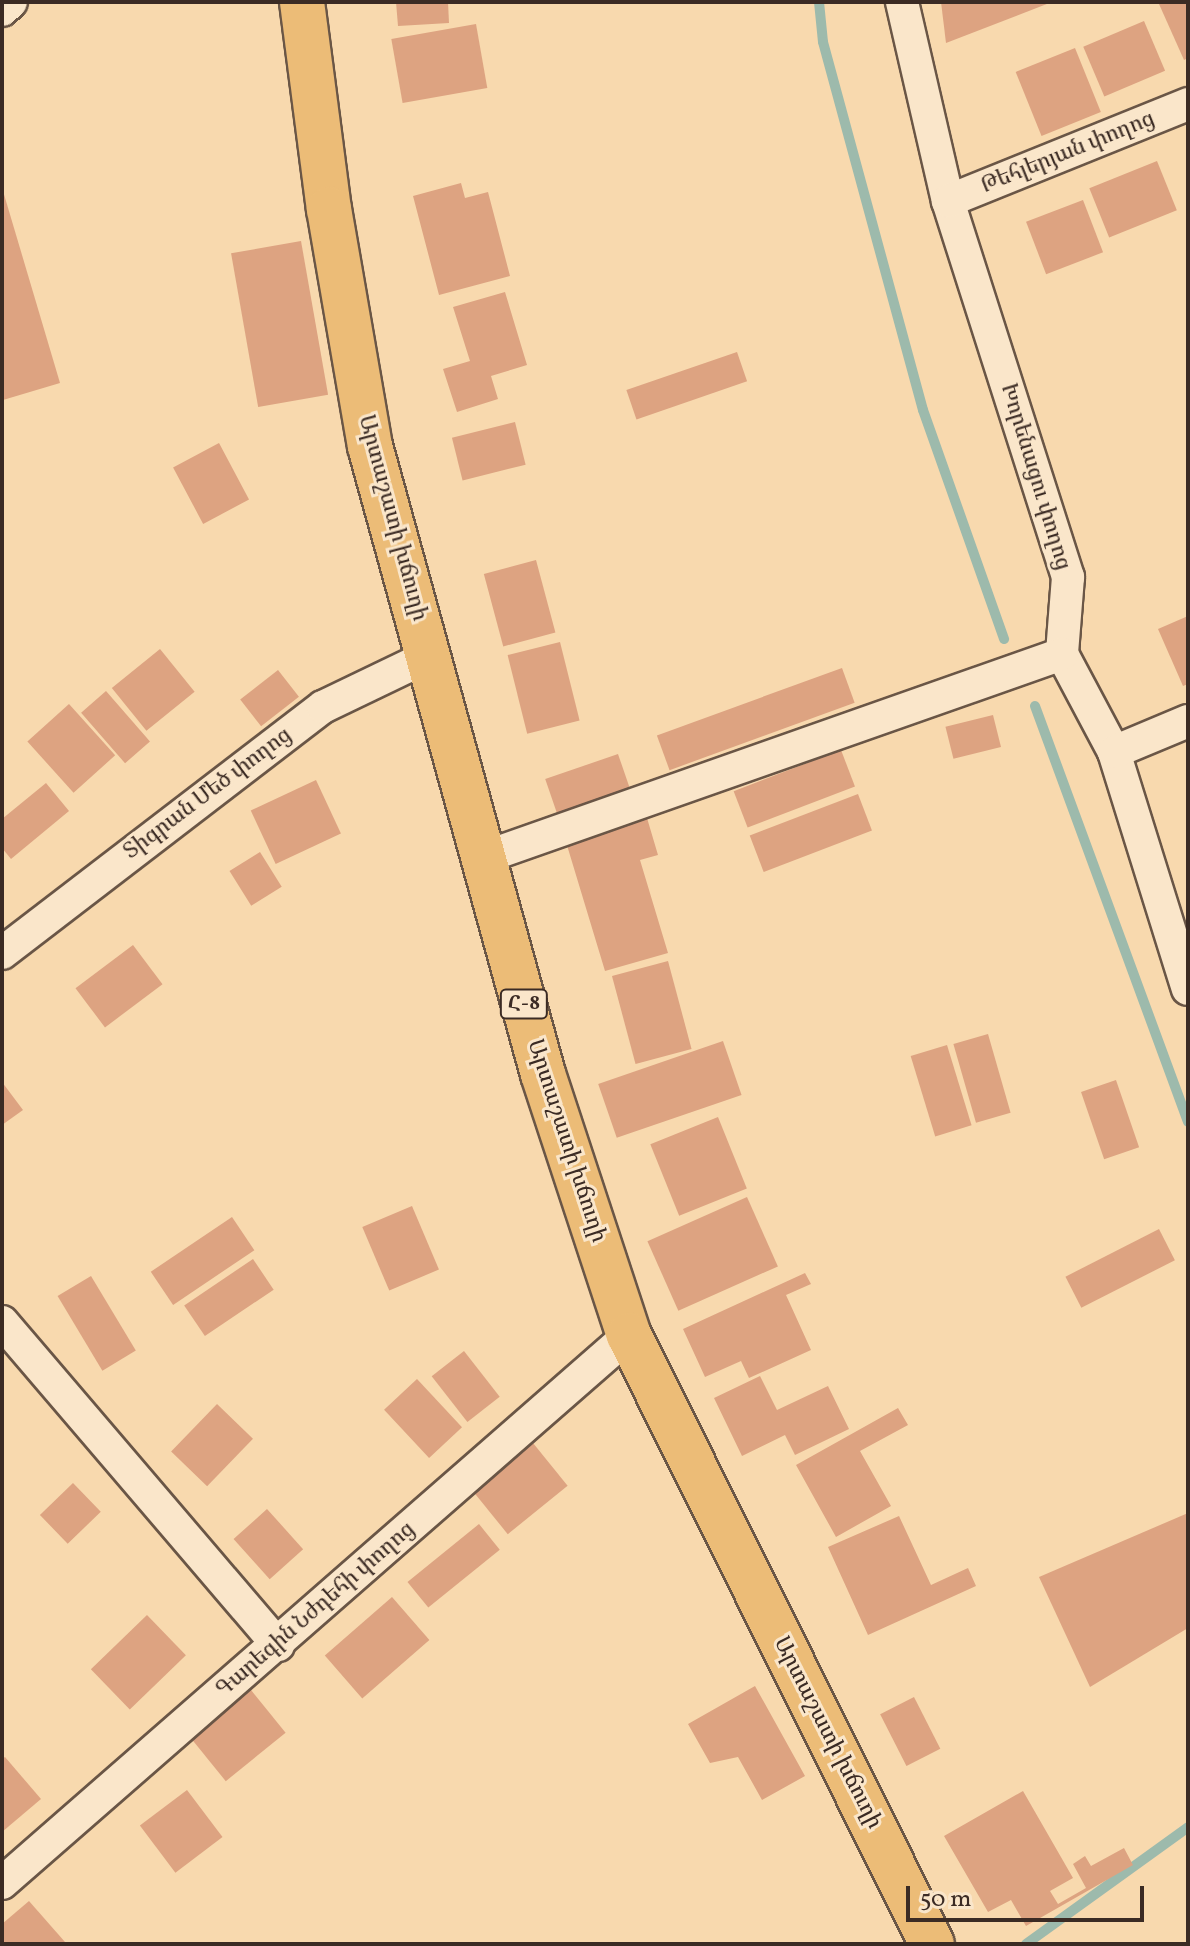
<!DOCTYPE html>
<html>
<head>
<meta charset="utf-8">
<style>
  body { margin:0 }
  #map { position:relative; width:1190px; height:1946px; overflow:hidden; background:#f8d9ae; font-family:Vollkorn,"Noto Serif Armenian",serif }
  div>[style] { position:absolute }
  .stream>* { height:10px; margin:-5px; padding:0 5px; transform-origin:5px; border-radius:5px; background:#9dbaac }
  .building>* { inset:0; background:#dda381; transform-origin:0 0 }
  .roads { filter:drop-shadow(2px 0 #6a5646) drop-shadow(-2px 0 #6a5646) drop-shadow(0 2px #6a5646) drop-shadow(0 -2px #6a5646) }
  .minor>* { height:32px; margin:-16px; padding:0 16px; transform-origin:16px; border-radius:16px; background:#fae6ca }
  .primary>* { height:44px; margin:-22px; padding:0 22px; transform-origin:22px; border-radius:22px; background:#ecbc77 }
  span { translate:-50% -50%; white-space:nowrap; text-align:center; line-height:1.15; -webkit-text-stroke:6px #fae6ca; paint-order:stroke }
  .shield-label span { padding:2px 6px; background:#fae6ca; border:2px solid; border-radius:6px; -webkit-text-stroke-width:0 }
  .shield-label { font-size:20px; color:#3b2b24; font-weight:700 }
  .street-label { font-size:22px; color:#3b2b24 }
  .frame { position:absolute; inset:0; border:4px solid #3b2b24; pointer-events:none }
  .scale { position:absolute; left:906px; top:1886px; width:238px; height:36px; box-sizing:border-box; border:4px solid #3b2b24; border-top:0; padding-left:10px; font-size:24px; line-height:28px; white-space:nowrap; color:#3b2b24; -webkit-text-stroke:6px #fae6ca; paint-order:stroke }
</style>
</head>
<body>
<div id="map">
  <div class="stream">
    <div style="left:819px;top:2px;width:40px;rotate:84.3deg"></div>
    <div style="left:823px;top:42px;width:381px;rotate:74.8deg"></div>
    <div style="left:923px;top:410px;width:243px;rotate:70.5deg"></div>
    <div style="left:1035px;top:706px;width:443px;rotate:69.8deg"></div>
    <div style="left:1026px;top:1944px;width:200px;rotate:-35.8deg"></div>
  </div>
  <div class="building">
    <div style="clip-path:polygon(396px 2px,448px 2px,449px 23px,398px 26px)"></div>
    <div style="clip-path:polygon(941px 2px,1052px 2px,946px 43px)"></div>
    <div style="clip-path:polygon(1188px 2px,1188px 58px,1184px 60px,1159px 4px)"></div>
    <div style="left:1144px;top:21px;width:54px;height:66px;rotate:67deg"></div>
    <div style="left:476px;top:24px;width:65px;height:86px;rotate:80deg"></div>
    <div style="left:1075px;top:48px;width:69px;height:64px;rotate:68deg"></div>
    <div style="left:1157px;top:161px;width:53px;height:73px;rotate:68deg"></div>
    <div style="clip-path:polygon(461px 183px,465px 198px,488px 192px,510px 276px,439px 295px,413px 196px)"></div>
    <div style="clip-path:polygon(3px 191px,60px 383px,3px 400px,2px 395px)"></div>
    <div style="left:1083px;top:200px;width:56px;height:61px;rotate:69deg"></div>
    <div style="left:301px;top:241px;width:156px;height:71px;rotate:80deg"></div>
    <div style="clip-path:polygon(505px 292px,527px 365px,491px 376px,498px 399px,457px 412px,443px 369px,470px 361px,453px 307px)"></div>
    <div style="left:737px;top:352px;width:31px;height:117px;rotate:71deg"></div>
    <div style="left:515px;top:422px;width:44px;height:65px;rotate:76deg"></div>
    <div style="left:219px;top:443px;width:64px;height:52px;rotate:62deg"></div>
    <div style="left:536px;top:560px;width:75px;height:54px;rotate:75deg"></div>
    <div style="clip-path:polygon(1188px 616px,1188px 684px,1183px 686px,1158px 629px)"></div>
    <div style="left:560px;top:642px;width:81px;height:54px;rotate:76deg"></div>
    <div style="left:160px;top:649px;width:55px;height:62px;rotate:51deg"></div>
    <div style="left:842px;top:668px;width:37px;height:197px;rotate:70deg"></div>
    <div style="left:278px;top:670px;width:34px;height:48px;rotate:52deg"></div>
    <div style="left:106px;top:691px;width:67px;height:33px;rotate:49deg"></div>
    <div style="left:69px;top:704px;width:69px;height:56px;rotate:48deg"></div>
    <div style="left:993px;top:715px;width:33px;height:49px;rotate:76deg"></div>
    <div style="left:841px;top:750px;width:39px;height:115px;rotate:69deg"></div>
    <div style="left:618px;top:754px;width:50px;height:77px;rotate:71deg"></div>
    <div style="left:316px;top:780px;width:59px;height:72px;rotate:65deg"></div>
    <div style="clip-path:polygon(46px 783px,69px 811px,11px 859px,2px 848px,2px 819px)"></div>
    <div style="left:858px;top:794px;width:39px;height:116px;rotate:69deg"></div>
    <div style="clip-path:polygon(647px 818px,658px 855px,640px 860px,668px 953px,605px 971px,566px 842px)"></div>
    <div style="left:260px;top:852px;width:41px;height:36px;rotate:58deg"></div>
    <div style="left:133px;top:945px;width:49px;height:72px;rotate:53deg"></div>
    <div style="left:668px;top:961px;width:91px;height:58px;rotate:75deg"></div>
    <div style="left:988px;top:1034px;width:82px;height:36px;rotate:74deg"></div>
    <div style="left:723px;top:1041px;width:57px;height:132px;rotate:71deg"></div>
    <div style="left:947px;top:1045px;width:84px;height:38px;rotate:73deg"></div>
    <div style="left:1116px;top:1080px;width:71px;height:37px;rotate:71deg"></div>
    <div style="clip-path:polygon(2px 1082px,23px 1110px,2px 1125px)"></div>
    <div style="left:718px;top:1117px;width:77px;height:73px;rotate:68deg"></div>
    <div style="left:747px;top:1197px;width:76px;height:109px;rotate:66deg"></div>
    <div style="left:412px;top:1206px;width:69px;height:54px;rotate:67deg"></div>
    <div style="left:232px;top:1217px;width:40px;height:98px;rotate:56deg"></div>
    <div style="left:1159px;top:1229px;width:35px;height:105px;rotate:63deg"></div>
    <div style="left:253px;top:1259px;width:37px;height:83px;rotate:56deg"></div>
    <div style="clip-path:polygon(805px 1273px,811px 1284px,786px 1295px,811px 1350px,749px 1378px,741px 1361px,705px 1377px,683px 1329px)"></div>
    <div style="left:91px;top:1276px;width:87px;height:39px;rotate:59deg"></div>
    <div style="left:464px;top:1351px;width:58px;height:41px;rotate:52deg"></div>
    <div style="clip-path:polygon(760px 1376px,777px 1410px,828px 1386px,849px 1429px,795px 1455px,785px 1435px,742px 1456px,714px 1398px)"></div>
    <div style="left:417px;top:1379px;width:66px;height:45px;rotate:47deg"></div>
    <div style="left:217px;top:1404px;width:50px;height:66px;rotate:44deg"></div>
    <div style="clip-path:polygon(898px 1408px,908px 1425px,860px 1451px,891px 1506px,836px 1537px,796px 1465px)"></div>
    <div style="left:533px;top:1443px;width:55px;height:77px;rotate:51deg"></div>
    <div style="left:73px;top:1483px;width:40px;height:46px;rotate:46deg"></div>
    <div style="left:267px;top:1509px;width:54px;height:45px;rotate:48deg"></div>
    <div style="clip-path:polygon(1188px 1513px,1188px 1628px,1090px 1687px,1039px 1577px)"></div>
    <div style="clip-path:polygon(899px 1516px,931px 1585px,968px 1568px,976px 1586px,868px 1635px,828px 1547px)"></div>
    <div style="left:479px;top:1524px;width:33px;height:92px;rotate:51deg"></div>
    <div style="left:392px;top:1597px;width:57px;height:89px;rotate:49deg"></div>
    <div style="left:147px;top:1615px;width:56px;height:78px;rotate:46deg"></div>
    <div style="clip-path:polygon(755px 1686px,805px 1776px,762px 1800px,738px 1757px,710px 1763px,688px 1724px)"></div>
    <div style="left:251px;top:1690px;width:55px;height:77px;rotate:51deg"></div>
    <div style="left:914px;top:1697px;width:58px;height:38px;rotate:63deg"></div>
    <div style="clip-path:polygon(5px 1757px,41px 1799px,2px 1832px,2px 1759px)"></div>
    <div style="left:187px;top:1790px;width:59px;height:59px;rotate:53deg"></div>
    <div style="clip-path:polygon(1023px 1791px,1073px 1878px,1050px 1891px,1058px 1904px,1086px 1888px,1073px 1864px,1085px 1856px,1091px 1866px,1124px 1848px,1133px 1865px,1026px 1926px,1011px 1900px,988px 1912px,944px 1836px)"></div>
    <div style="clip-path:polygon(29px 1901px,65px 1942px,63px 1944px,2px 1944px,2px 1924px)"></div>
  </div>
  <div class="roads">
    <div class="minor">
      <div style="left:902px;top:2px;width:204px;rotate:77deg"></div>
      <div style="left:948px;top:201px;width:395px;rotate:72.3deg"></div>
      <div style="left:1068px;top:577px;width:77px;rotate:94.5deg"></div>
      <div style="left:1062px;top:654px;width:111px;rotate:62deg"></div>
      <div style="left:1114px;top:752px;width:248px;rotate:72.7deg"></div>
      <div style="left:2px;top:10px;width:12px;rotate:-42deg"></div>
      <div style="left:948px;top:201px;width:259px;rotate:-22deg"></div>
      <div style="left:1114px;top:752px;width:80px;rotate:-22.7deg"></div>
      <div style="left:485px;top:857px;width:612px;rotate:-19.38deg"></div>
      <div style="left:2px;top:953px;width:404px;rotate:-37.5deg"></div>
      <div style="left:323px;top:707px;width:118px;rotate:-25.7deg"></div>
      <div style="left:2px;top:1322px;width:425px;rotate:49.5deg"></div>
      <div style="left:2px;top:1883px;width:833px;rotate:-41.15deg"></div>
    </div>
    <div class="primary">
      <div style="left:302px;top:2px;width:209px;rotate:82.6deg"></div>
      <div style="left:329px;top:209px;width:241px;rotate:80.2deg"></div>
      <div style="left:370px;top:446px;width:651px;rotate:74.6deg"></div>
      <div style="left:543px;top:1074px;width:275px;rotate:71.8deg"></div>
      <div style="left:629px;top:1335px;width:680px;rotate:63.55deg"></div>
    </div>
  </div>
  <div class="shield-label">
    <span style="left:524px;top:1004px">Հ-8</span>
  </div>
  <div class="street-label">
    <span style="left:1068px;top:153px;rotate:-22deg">Թեհլերյան փողոց</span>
    <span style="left:1035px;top:477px;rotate:73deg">Խորենացու փողոց</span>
    <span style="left:392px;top:518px;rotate:75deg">Արտաշատի խճուղի</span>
    <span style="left:208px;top:794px;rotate:-37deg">Տիգրան Մեծ փողոց</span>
    <span style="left:566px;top:1141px;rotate:72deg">Արտաշատի խճուղի</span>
    <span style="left:316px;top:1610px;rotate:-41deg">Գարեգին Նժդեհի փողոց</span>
    <span style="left:827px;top:1733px;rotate:63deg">Արտաշատի խճուղի</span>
  </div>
  <div class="frame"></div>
  <div class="scale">50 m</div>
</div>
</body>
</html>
